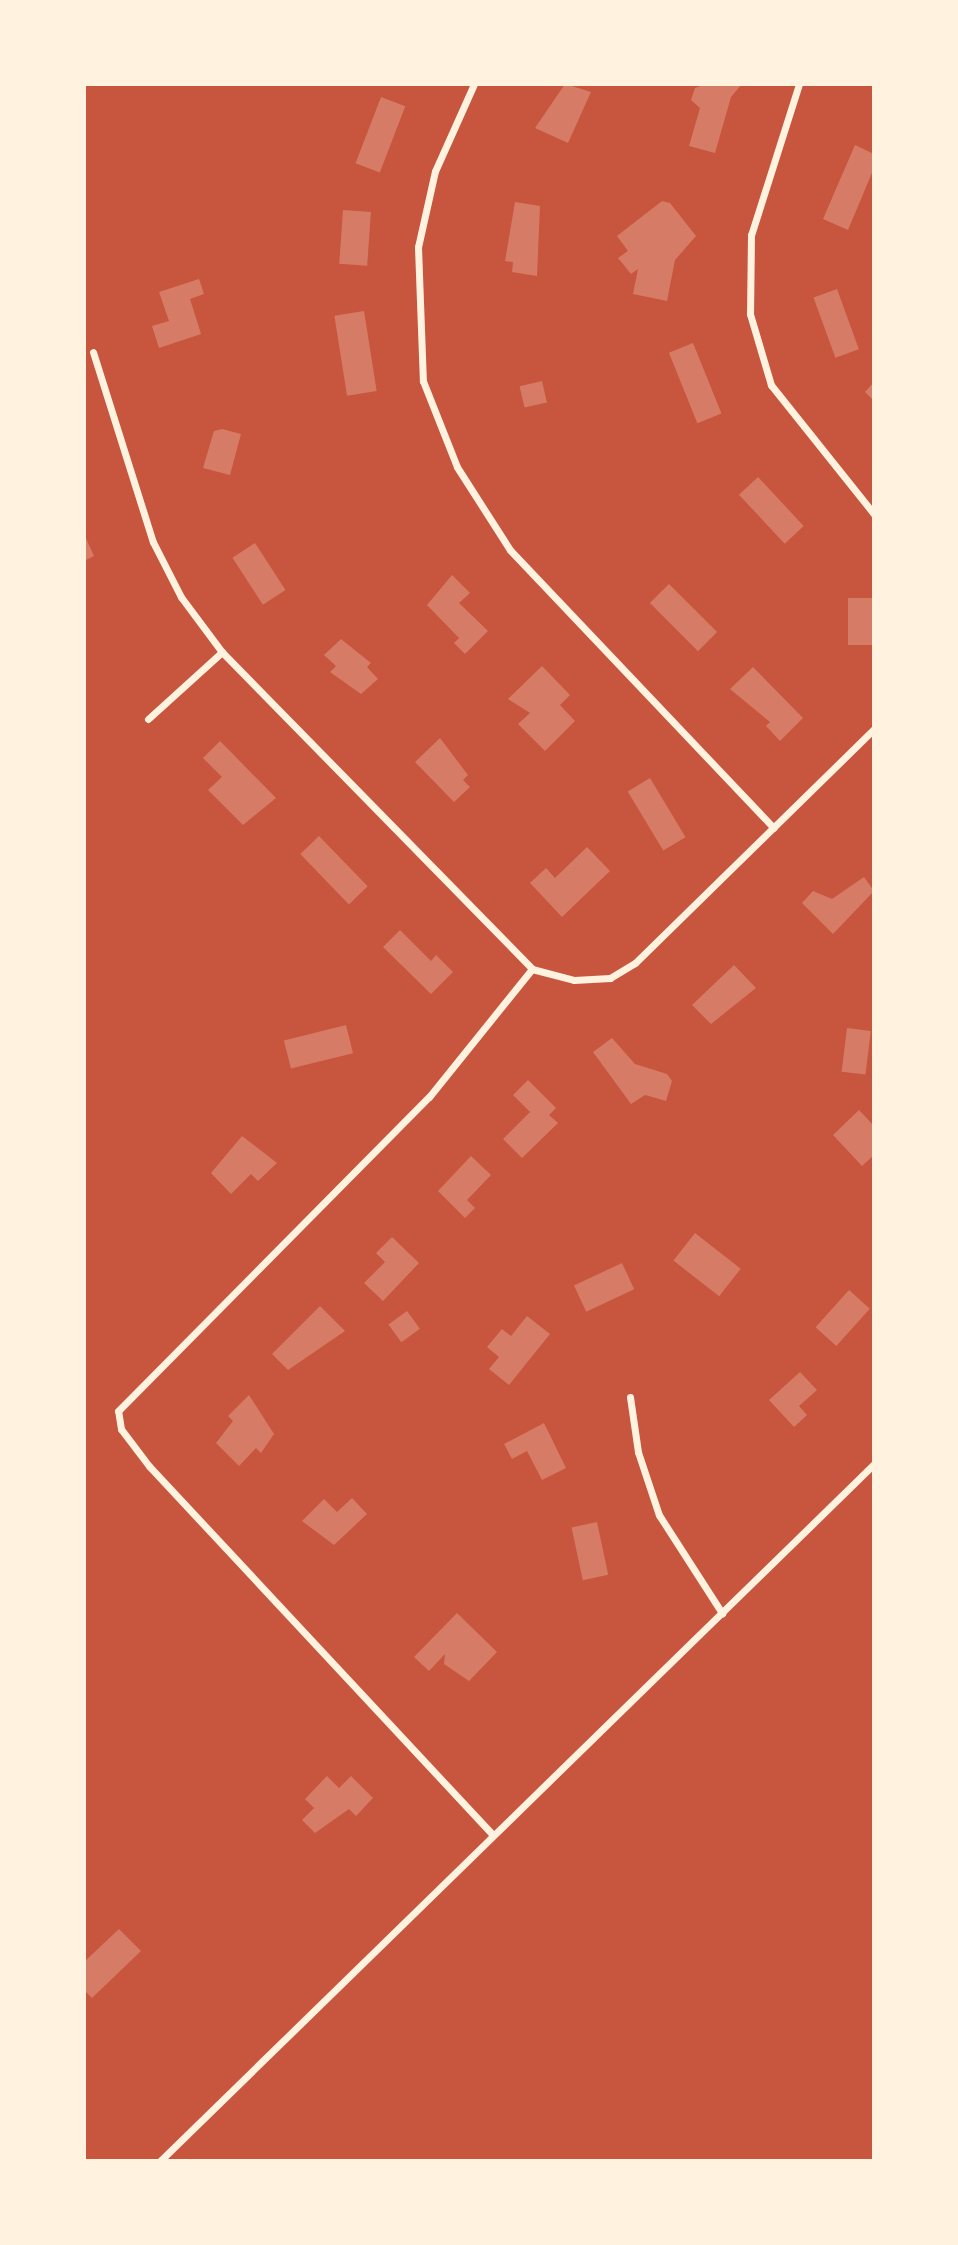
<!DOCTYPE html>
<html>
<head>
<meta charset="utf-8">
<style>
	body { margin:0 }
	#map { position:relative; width:958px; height:2245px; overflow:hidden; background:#c8553d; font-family:"Fira Sans",sans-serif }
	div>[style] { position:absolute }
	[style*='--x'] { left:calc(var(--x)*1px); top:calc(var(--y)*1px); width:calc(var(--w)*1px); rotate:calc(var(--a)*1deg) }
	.building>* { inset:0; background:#d67c66; transform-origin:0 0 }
	.minor>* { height:7px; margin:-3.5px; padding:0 3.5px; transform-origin:3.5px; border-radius:3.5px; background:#fff3e0 }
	span { translate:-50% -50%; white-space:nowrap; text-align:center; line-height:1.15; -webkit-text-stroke:6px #fff3e0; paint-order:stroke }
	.frame { position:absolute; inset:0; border:86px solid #fff3e0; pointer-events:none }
</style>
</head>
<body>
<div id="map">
	<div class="building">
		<i style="clip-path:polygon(565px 84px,591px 92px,568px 143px,535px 128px)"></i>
		<i style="clip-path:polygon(707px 84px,742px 84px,731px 97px,715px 153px,689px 146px,700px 108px,691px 100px,695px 88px)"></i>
		<i style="left:381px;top:97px;width:26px;height:71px;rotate:21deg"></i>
		<i style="clip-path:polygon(855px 145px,874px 154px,874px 168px,848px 230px,823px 219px)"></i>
		<i style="clip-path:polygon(662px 201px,670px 203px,696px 236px,675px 260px,667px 301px,633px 294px,638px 269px,631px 274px,618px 258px,628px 251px,617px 236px)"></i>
		<i style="clip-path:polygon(515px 202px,540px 206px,537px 276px,512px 272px,513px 262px,505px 261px)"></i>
		<i style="left:343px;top:210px;width:28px;height:54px;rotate:4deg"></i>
		<i style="clip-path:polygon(199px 279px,204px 294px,190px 299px,201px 334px,159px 348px,152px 326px,169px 321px,159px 292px)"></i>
		<i style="left:837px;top:289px;width:64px;height:25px;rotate:70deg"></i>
		<i style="left:364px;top:311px;width:81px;height:30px;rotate:81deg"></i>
		<i style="left:693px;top:343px;width:76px;height:26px;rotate:68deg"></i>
		<i style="left:542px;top:381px;width:22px;height:23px;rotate:77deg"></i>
		<i style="clip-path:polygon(874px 382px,874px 401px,865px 392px)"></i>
		<i style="clip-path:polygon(222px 429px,241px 434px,230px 475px,203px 468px,214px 431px)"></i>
		<i style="left:758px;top:477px;width:67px;height:26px;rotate:47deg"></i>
		<i style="clip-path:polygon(84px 534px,94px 556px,84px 561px)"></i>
		<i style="left:255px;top:543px;width:56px;height:27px;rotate:57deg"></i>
		<i style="clip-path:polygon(452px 575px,470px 593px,459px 603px,488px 631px,465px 654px,454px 643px,459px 638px,427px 605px)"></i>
		<i style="left:669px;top:584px;width:68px;height:27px;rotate:45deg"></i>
		<i style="left:848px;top:598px;width:26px;height:47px"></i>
		<i style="clip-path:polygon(341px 639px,371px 663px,367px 667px,378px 679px,361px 694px,330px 672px,336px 666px,324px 655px)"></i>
		<i style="clip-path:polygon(542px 666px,570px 695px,560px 705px,575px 721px,545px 751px,518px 724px,530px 713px,508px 699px)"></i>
		<i style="clip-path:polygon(753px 667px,803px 718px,780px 741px,766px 726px,770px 722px,730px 689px)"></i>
		<i style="clip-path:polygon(440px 738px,468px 775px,463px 780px,470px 787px,454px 802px,415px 762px)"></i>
		<i style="clip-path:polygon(220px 741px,276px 798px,243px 825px,208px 790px,222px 777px,203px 758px)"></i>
		<i style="left:650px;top:778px;width:69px;height:26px;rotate:59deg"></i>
		<i style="left:319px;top:836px;width:70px;height:26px;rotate:46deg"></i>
		<i style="clip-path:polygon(587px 847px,610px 871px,562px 917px,530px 883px,546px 868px,555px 878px)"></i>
		<i style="clip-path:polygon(864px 877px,874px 891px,833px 934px,802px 903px,813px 891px,832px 899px)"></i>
		<i style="clip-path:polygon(400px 930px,431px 961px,436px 955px,453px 972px,431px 994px,383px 947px)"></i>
		<i style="clip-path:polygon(734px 965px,756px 988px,711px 1024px,692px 1005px)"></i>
		<i style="left:346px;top:1025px;width:29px;height:64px;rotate:76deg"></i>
		<i style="left:847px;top:1028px;width:24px;height:44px;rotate:7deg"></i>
		<i style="clip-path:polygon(612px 1038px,635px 1064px,667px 1074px,672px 1081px,666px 1101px,645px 1095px,631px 1104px,593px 1052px)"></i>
		<i style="clip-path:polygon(528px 1080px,556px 1108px,549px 1115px,558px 1123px,522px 1158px,503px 1139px,530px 1112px,513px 1095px)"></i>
		<i style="clip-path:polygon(859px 1110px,874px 1126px,874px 1155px,862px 1166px,833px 1135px)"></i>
		<i style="clip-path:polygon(242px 1136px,277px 1163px,258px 1181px,251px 1174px,231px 1194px,211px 1173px)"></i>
		<i style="clip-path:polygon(471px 1156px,491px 1175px,467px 1200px,475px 1208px,465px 1218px,438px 1191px)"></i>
		<i style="left:695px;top:1233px;width:58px;height:35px;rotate:38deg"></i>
		<i style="clip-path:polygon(392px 1237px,419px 1263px,383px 1301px,364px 1283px,385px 1262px,376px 1253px)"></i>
		<i style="left:622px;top:1263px;width:29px;height:53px;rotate:65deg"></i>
		<i style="left:849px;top:1290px;width:28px;height:50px;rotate:42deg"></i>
		<i style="clip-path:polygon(320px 1306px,345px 1331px,288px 1370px,272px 1354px)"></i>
		<i style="left:407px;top:1311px;width:22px;height:23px;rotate:54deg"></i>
		<i style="clip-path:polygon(527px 1316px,550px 1334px,509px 1385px,489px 1369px,499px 1357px,487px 1347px,502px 1329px,511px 1336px)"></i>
		<i style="clip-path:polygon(800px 1372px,817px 1390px,799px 1406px,807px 1415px,794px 1427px,769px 1400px)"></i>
		<i style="clip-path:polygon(249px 1395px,274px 1434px,261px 1453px,256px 1448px,239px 1466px,216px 1443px,233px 1421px,228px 1416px)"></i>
		<i style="clip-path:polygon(544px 1423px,566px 1468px,542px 1480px,527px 1451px,512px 1459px,504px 1444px)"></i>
		<i style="clip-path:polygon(352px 1498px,367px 1514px,334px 1545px,302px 1521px,324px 1499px,337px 1512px)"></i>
		<i style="left:597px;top:1522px;width:54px;height:26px;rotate:78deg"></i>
		<i style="clip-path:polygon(457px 1613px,497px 1652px,469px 1681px,444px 1664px,445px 1654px,429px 1671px,414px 1657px)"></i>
		<i style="clip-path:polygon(327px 1776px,339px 1788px,351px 1776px,373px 1798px,356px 1816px,349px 1809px,315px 1833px,302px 1820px,314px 1808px,305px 1799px)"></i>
		<i style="clip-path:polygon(119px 1929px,141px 1951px,92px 1998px,84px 1990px,84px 1962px)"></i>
	</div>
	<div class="minor">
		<i style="--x:474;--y:84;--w:95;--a:114.1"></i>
		<i style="--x:435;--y:171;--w:78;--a:102.6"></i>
		<i style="--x:418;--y:247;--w:134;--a:87.9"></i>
		<i style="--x:423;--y:381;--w:92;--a:68.4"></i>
		<i style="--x:457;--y:467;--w:98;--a:57.4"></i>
		<i style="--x:510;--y:550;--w:383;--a:46.5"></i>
		<i style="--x:799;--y:84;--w:158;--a:107.6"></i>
		<i style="--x:751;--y:235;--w:79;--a:90.7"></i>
		<i style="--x:750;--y:314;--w:74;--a:73.5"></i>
		<i style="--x:771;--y:385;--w:165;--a:51.4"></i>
		<i style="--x:93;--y:352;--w:199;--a:72.5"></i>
		<i style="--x:153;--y:542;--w:62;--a:63"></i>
		<i style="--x:181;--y:597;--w:69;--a:53.3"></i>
		<i style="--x:222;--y:652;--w:443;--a:45.6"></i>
		<i style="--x:148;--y:719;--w:100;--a:-42.2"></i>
		<i style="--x:630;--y:1397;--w:56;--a:81.7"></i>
		<i style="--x:638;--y:1452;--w:66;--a:71.6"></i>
		<i style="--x:659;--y:1515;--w:117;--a:57.3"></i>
		<i style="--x:493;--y:1835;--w:504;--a:-132.99"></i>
		<i style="--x:149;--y:1466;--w:46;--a:-127.1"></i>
		<i style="--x:121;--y:1429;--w:18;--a:-99"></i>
		<i style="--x:118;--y:1411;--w:442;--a:-45.3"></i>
		<i style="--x:429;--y:1097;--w:164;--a:-51.2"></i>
		<i style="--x:532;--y:969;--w:43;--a:14.7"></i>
		<i style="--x:574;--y:980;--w:36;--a:-3"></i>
		<i style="--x:610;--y:978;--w:29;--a:-31"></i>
		<i style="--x:635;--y:963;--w:334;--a:-44.4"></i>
		<i style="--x:160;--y:2161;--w:998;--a:-44.31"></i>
	</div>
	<div class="frame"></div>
</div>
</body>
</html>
